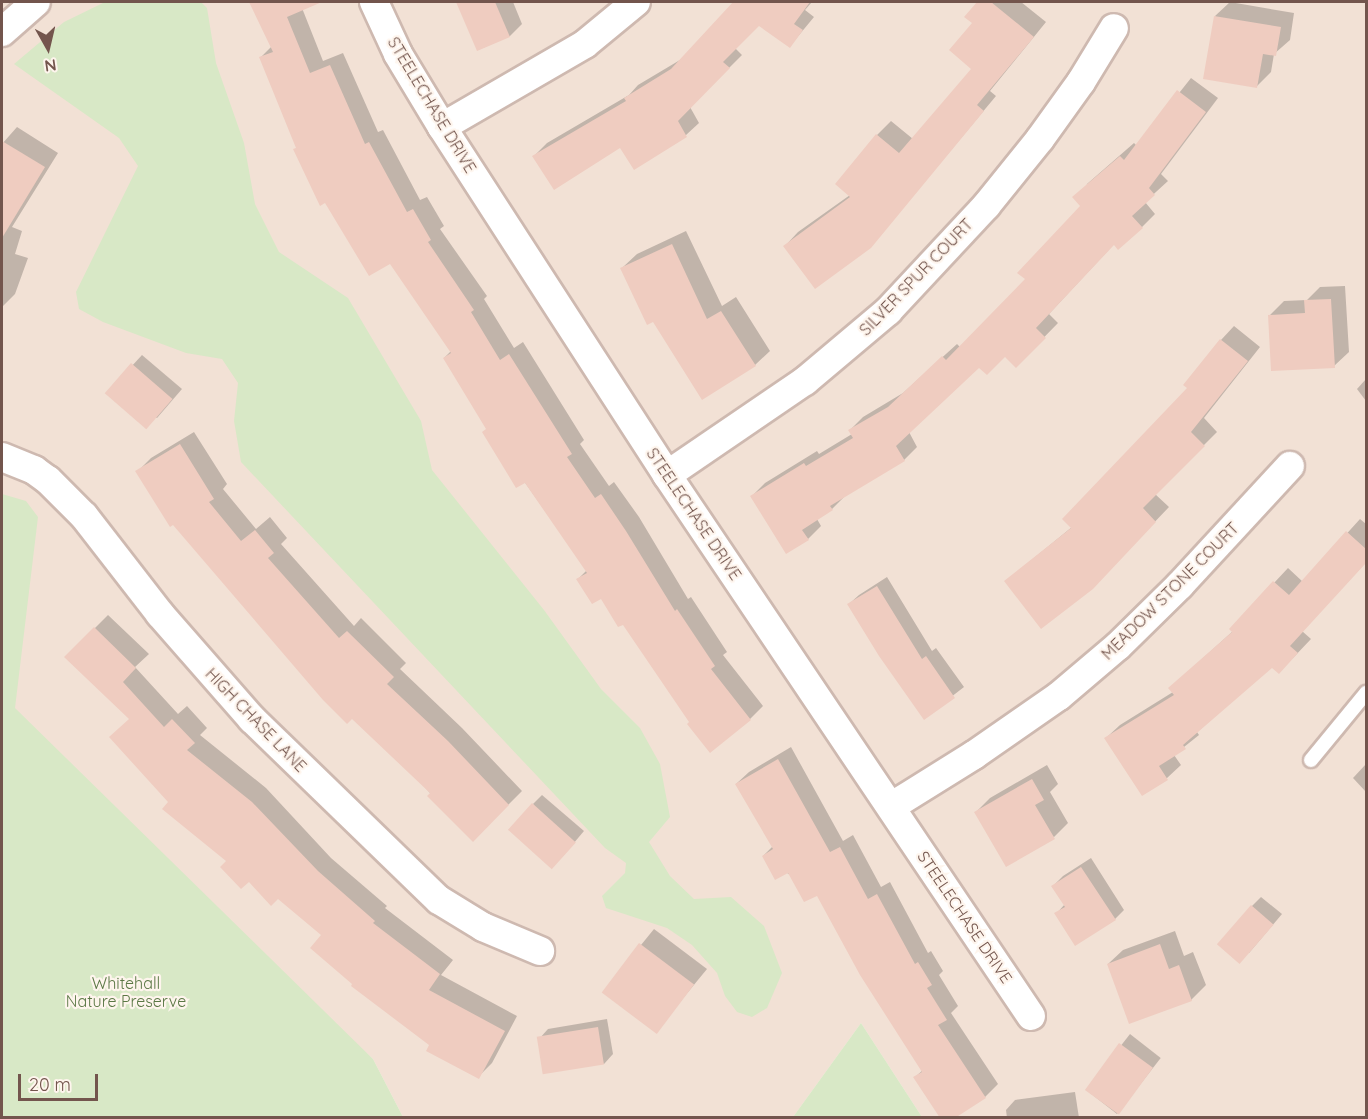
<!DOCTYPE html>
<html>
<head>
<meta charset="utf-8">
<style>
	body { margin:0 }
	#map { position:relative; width:1368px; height:1119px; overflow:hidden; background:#fbf0e7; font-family:Quicksand,sans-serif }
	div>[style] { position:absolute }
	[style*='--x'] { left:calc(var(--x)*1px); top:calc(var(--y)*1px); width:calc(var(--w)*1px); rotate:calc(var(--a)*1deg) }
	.residential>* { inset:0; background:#f2e1d5 }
	.green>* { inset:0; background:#d8e8c6 }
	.shadow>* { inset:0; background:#0003; transform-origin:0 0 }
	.building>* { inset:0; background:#efccc0; transform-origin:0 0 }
	.roads { filter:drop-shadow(2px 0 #ceb9b0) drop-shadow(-2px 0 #ceb9b0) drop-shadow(0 2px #ceb9b0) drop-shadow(0 -2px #ceb9b0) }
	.service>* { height:14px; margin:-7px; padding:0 7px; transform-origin:7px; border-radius:7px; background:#fff }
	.minor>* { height:28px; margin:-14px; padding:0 14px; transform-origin:14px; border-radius:14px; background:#fff }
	span { translate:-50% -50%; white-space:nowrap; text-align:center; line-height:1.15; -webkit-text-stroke:4.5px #fef5ed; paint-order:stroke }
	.street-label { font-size:16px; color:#73554d }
	.park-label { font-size:16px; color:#5b7845 }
	.frame { position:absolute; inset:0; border:3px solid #73554d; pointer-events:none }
	.north { position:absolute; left:18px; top:18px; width:60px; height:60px; -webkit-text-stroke:4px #fef5ed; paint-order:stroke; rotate:172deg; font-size:16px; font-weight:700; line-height:24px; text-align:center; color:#73554d }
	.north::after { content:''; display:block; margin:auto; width:21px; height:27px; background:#73554d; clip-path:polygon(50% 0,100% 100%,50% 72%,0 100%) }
	.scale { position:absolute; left:18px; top:1074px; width:80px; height:27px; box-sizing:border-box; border:3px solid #73554d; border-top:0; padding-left:8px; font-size:18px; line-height:21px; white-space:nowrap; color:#73554d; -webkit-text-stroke:4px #fef5ed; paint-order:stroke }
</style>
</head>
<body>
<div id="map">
	<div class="residential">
		<i style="clip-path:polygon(2px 2px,1366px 2px,1366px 1117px,922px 1117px,861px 1023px,793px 1117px,403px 1117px,373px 1059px,2px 722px)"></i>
	</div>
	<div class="green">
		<i style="clip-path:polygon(105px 2px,201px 2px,207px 8px,216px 63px,244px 143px,255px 204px,279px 252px,348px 298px,421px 421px,432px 470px,544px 610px,601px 689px,640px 728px,660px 764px,670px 817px,649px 842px,670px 876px,694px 899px,731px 897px,764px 926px,782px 973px,767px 1008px,752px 1017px,737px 1012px,725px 996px,717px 973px,692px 945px,667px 928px,606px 908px,602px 896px,625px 873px,626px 863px,605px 848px,241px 462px,234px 421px,238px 383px,222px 359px,186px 353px,103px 322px,79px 309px,76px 292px,138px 166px,119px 138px,14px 64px,64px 22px)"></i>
		<i style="clip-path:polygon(2px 494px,26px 501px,38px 517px,15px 708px,373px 1059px,403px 1117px,2px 1117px)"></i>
		<i style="clip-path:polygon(861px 1023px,922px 1117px,793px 1117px)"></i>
	</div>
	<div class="shadow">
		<i style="clip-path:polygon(251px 2px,308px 2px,302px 8px,323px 61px,343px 53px,378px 132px,383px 130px,420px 200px,427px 197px,444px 226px,440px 229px,487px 296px,484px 299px,514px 348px,523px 342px,584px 440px,580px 444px,609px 486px,614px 482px,639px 517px,688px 599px,691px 597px,727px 652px,723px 655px,763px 706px,750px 719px,691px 722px,624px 623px,602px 596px,578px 579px,587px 570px,487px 429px,444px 358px,451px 351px,390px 262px,297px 147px,261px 57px,272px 46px)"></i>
		<i style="clip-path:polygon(458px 2px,513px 2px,522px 24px,510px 36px,478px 50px)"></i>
		<i style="clip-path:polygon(734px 2px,812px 2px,805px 10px,814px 17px,790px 46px,759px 24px,735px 48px,742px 55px,690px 107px,699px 123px,686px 135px,634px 168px,621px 146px,534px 156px,547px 143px,629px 95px,638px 85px,685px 57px,725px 16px)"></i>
		<i style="clip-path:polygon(979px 2px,1021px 2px,1046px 22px,990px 91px,996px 96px,870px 247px,785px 246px,798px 232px,850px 195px,877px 135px,891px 121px,913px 139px,973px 68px,974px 23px,966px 16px)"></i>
		<i style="clip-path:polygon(1230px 2px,1294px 13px,1290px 40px,1274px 54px,1271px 72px,1256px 87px,1215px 16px)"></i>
		<i style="clip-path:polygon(1191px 78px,1218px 98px,1161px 174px,1168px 181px,1145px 202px,1155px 214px,1142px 227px,1114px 244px,1049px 314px,1058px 323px,1016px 366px,1005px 355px,979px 366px,909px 432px,917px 447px,904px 460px,845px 496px,832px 509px,817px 519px,821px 526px,808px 539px,752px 496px,765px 483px,817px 451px,819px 454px,852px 434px,850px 430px,863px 417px,903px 393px,957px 344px,960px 347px,1027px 279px,1082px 206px,1087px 184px,1134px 143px,1137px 146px)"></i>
		<i style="clip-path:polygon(17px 127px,58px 153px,12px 227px,22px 231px,15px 254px,28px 258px,15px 294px,2px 307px,2px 144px)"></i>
		<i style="clip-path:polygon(686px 231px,722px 306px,736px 297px,770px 351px,755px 365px,654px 320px,622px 268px,637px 254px)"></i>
		<i style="clip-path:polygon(1345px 286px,1349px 352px,1334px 366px,1269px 316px,1284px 301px,1307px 300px,1320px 287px)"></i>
		<i style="clip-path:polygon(1234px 326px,1260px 347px,1204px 418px,1217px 432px,1155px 494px,1169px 507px,1106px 573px,1006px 581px,1072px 527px,1189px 388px,1221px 340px)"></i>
		<i style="clip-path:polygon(142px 355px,182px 389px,157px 418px,107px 393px)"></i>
		<i style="clip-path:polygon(1366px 379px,1366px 401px,1357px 389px)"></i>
		<i style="clip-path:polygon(194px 432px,227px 484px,223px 489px,256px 529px,270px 517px,287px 538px,281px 544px,354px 626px,361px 618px,406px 663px,400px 669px,462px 728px,522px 791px,473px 840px,137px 472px,151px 458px)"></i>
		<i style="clip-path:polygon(1360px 519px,1366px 524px,1366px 562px,1302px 631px,1311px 639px,1293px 658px,1272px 666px,1197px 732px,1199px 735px,1174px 755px,1181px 765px,1167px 778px,1142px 794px,1106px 738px,1120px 725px,1173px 692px,1170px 688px,1233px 631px,1231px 629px,1288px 568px,1303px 582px)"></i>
		<i style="clip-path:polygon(887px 577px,932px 651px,936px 648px,964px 687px,924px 718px,849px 604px,859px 595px)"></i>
		<i style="clip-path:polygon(108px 615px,149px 654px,135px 667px,178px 714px,187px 706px,207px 728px,200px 735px,266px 788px,331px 858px,387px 906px,385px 908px,453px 960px,441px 975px,517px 1016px,492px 1063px,478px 1077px,431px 1044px,354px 984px,323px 935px,278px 897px,228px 860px,170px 802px,130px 718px,66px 657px)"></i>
		<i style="clip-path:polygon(791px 747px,843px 841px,853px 835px,881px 887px,890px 882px,928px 953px,931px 951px,943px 971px,939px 975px,958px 1006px,951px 1013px,998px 1084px,985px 1097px,915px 1077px,923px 1070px,817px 894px,763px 856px,773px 846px,736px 784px,749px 772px)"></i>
		<i style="clip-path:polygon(1366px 764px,1366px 792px,1353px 778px)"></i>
		<i style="clip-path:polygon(1047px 765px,1058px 784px,1050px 792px,1068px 823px,1054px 837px,976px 812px,990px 798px)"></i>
		<i style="clip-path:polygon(542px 795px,584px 831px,562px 857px,533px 804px)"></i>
		<i style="clip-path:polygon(1091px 858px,1124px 910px,1115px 919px,1056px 914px,1065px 904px,1053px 886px,1063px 876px)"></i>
		<i style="clip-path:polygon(1261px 897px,1282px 914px,1249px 953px,1252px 906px)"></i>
		<i style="clip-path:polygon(654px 929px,707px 969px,656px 1031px,619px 972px)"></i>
		<i style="clip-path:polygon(1175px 931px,1184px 956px,1193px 952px,1206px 985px,1191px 1000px,1108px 964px,1123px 950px)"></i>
		<i style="clip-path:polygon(607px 1019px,613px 1054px,604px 1064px,539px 1039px,548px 1029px)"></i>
		<i style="left:1130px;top:1034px;width:39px;height:71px;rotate:38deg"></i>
		<i style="clip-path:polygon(1075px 1092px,1079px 1118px,1007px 1118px,1006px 1110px,1015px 1100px)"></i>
	</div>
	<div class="building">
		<i style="clip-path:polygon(249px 2px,322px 2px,287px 17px,310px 73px,330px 65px,365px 144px,369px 142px,407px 212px,413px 209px,431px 240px,428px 242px,474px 310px,471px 312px,500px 360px,509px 354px,572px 454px,567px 457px,595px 498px,601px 494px,626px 531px,675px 611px,677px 609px,715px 666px,711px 669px,751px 720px,710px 753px,687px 724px,689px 722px,623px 625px,618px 627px,601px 599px,592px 604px,576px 579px,587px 573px,525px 483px,516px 488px,482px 432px,486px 429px,443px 358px,451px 353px,390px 264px,369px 276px,325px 203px,320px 206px,293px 149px,296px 148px,259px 57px,273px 52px)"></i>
		<i style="clip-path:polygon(456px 2px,495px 2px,510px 37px,477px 51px)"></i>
		<i style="clip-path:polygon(733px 2px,810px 2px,794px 24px,803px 30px,790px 48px,759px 26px,723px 62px,730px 68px,678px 121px,687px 137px,634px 170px,620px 148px,554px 190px,532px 156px,626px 101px,624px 98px,671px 69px)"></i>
		<i style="clip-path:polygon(977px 2px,991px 2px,1034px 37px,977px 105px,984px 111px,871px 248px,815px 289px,783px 246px,850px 197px,835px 184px,876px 134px,899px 153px,971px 69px,949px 50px,972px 23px,964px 17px)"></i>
		<i style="clip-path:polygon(1214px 16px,1281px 27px,1276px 56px,1263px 54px,1257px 88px,1203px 79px)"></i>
		<i style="clip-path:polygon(1177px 90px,1206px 112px,1149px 188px,1155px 195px,1132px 216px,1143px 228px,1118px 250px,1114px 245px,1036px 328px,1046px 338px,1016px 368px,1005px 357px,987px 375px,979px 368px,896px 446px,905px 461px,830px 506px,833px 510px,802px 530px,809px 540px,786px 554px,750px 496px,804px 463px,806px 466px,853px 438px,848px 430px,888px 407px,942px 356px,946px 360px,1025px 279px,1017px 273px,1080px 206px,1072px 197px,1120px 156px,1124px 160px)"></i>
		<i style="clip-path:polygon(2px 141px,45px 167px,2px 238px)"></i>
		<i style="clip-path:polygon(672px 244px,707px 319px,721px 311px,756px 366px,702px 400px,653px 322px,647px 325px,620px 268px)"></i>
		<i style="clip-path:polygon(1331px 299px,1335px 368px,1271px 371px,1268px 315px,1305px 313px,1304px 300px)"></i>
		<i style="clip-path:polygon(1220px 339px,1248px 361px,1191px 432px,1205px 446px,1143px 508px,1156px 522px,1093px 589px,1041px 629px,1004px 581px,1071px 528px,1062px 519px,1187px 388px,1183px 385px)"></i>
		<i style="left:131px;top:363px;width:55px;height:40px;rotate:41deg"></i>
		<i style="clip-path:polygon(180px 444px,214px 499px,209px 502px,241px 541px,255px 530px,274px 553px,268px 558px,339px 638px,347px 631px,394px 677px,387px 684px,448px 741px,509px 805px,473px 842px,427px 796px,430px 793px,352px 719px,347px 724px,323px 700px,173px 525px,170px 527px,135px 471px)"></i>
		<i style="clip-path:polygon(1346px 531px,1366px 549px,1366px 563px,1290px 646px,1298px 653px,1279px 674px,1272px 668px,1183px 745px,1186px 749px,1159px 766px,1168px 780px,1142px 796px,1104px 738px,1174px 695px,1168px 688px,1232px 632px,1229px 629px,1273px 581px,1289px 595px)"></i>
		<i style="clip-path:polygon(877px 586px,922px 659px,926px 656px,955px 698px,924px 720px,879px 656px,847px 604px)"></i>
		<i style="clip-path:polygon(94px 627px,136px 668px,123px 682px,164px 727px,172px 719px,195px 743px,187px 750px,252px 802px,318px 871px,375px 921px,373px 923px,440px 974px,429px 990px,505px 1031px,479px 1079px,426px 1051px,429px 1045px,351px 986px,352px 984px,310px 948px,321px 935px,278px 899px,271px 906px,249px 882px,241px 889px,220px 867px,226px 861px,162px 809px,168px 802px,109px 737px,129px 719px,64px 657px)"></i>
		<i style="clip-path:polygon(778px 759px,830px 852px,840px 847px,868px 899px,877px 894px,915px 964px,918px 962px,932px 985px,927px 988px,947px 1020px,938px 1025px,986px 1098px,955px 1118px,940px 1118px,913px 1077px,922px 1072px,860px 975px,817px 896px,804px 902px,788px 873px,775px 880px,762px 856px,773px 849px,735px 784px)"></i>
		<i style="clip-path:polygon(1032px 779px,1044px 800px,1035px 805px,1055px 839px,1006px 867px,974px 812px)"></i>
		<i style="left:532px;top:803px;width:59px;height:36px;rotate:42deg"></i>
		<i style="clip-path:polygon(1081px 867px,1116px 920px,1075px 946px,1054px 913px,1065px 907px,1051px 886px)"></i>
		<i style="left:1251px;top:905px;width:30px;height:52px;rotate:41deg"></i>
		<i style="left:639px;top:943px;width:69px;height:62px;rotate:37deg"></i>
		<i style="clip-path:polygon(1160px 944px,1169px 969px,1179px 965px,1192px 1001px,1129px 1024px,1107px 964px)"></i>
		<i style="left:598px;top:1027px;width:38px;height:62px;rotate:81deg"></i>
		<i style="left:1119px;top:1043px;width:42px;height:58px;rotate:36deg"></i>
	</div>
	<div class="roads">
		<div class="service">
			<i style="--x:1311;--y:760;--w:87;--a:-50.6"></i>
		</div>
		<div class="minor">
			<i style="--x:374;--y:2;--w:57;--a:65.2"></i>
			<i style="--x:398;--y:54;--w:85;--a:58.9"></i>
			<i style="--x:442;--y:127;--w:414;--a:57.1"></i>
			<i style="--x:667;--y:475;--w:652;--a:56.07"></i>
			<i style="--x:2;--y:32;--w:45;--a:-41.4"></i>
			<i style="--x:442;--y:127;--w:165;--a:-30.1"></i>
			<i style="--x:585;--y:44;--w:66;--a:-39.5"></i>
			<i style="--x:2;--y:457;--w:35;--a:22"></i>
			<i style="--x:34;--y:470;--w:17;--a:36"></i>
			<i style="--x:48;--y:480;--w:51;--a:45"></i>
			<i style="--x:84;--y:516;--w:124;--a:52.2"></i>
			<i style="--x:160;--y:614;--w:140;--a:48.8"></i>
			<i style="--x:252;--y:719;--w:260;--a:44.1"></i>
			<i style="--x:439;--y:900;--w:52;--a:31.5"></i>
			<i style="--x:483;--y:927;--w:62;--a:22.8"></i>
			<i style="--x:667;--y:475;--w:167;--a:-34.3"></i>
			<i style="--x:805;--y:381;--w:109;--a:-40.1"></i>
			<i style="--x:888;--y:311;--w:144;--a:-47"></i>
			<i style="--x:986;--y:206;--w:86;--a:-51.1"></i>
			<i style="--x:1040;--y:139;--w:70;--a:-54.3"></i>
			<i style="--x:1081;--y:82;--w:63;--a:-58.6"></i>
			<i style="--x:892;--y:806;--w:97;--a:-31.9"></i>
			<i style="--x:974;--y:755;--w:103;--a:-34.8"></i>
			<i style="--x:1059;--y:696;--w:77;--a:-40.3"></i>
			<i style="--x:1118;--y:646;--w:87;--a:-44.5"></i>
			<i style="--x:1180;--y:585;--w:162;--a:-47.3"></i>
		</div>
	</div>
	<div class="street-label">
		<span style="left:432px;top:105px;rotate:59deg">STEELECHASE DRIVE</span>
		<span style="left:916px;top:277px;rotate:-46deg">SILVER SPUR COURT</span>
		<span style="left:694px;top:514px;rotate:56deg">STEELECHASE DRIVE</span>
		<span style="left:1170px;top:591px;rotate:-45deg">MEADOW STONE COURT</span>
		<span style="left:256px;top:720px;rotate:46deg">HIGH CHASE LANE</span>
		<span style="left:965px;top:917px;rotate:56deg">STEELECHASE DRIVE</span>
	</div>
	<div class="park-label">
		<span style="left:126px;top:992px">Whitehall<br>Nature Preserve</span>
	</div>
	<div class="frame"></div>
	<div class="north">N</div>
	<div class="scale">20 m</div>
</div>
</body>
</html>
